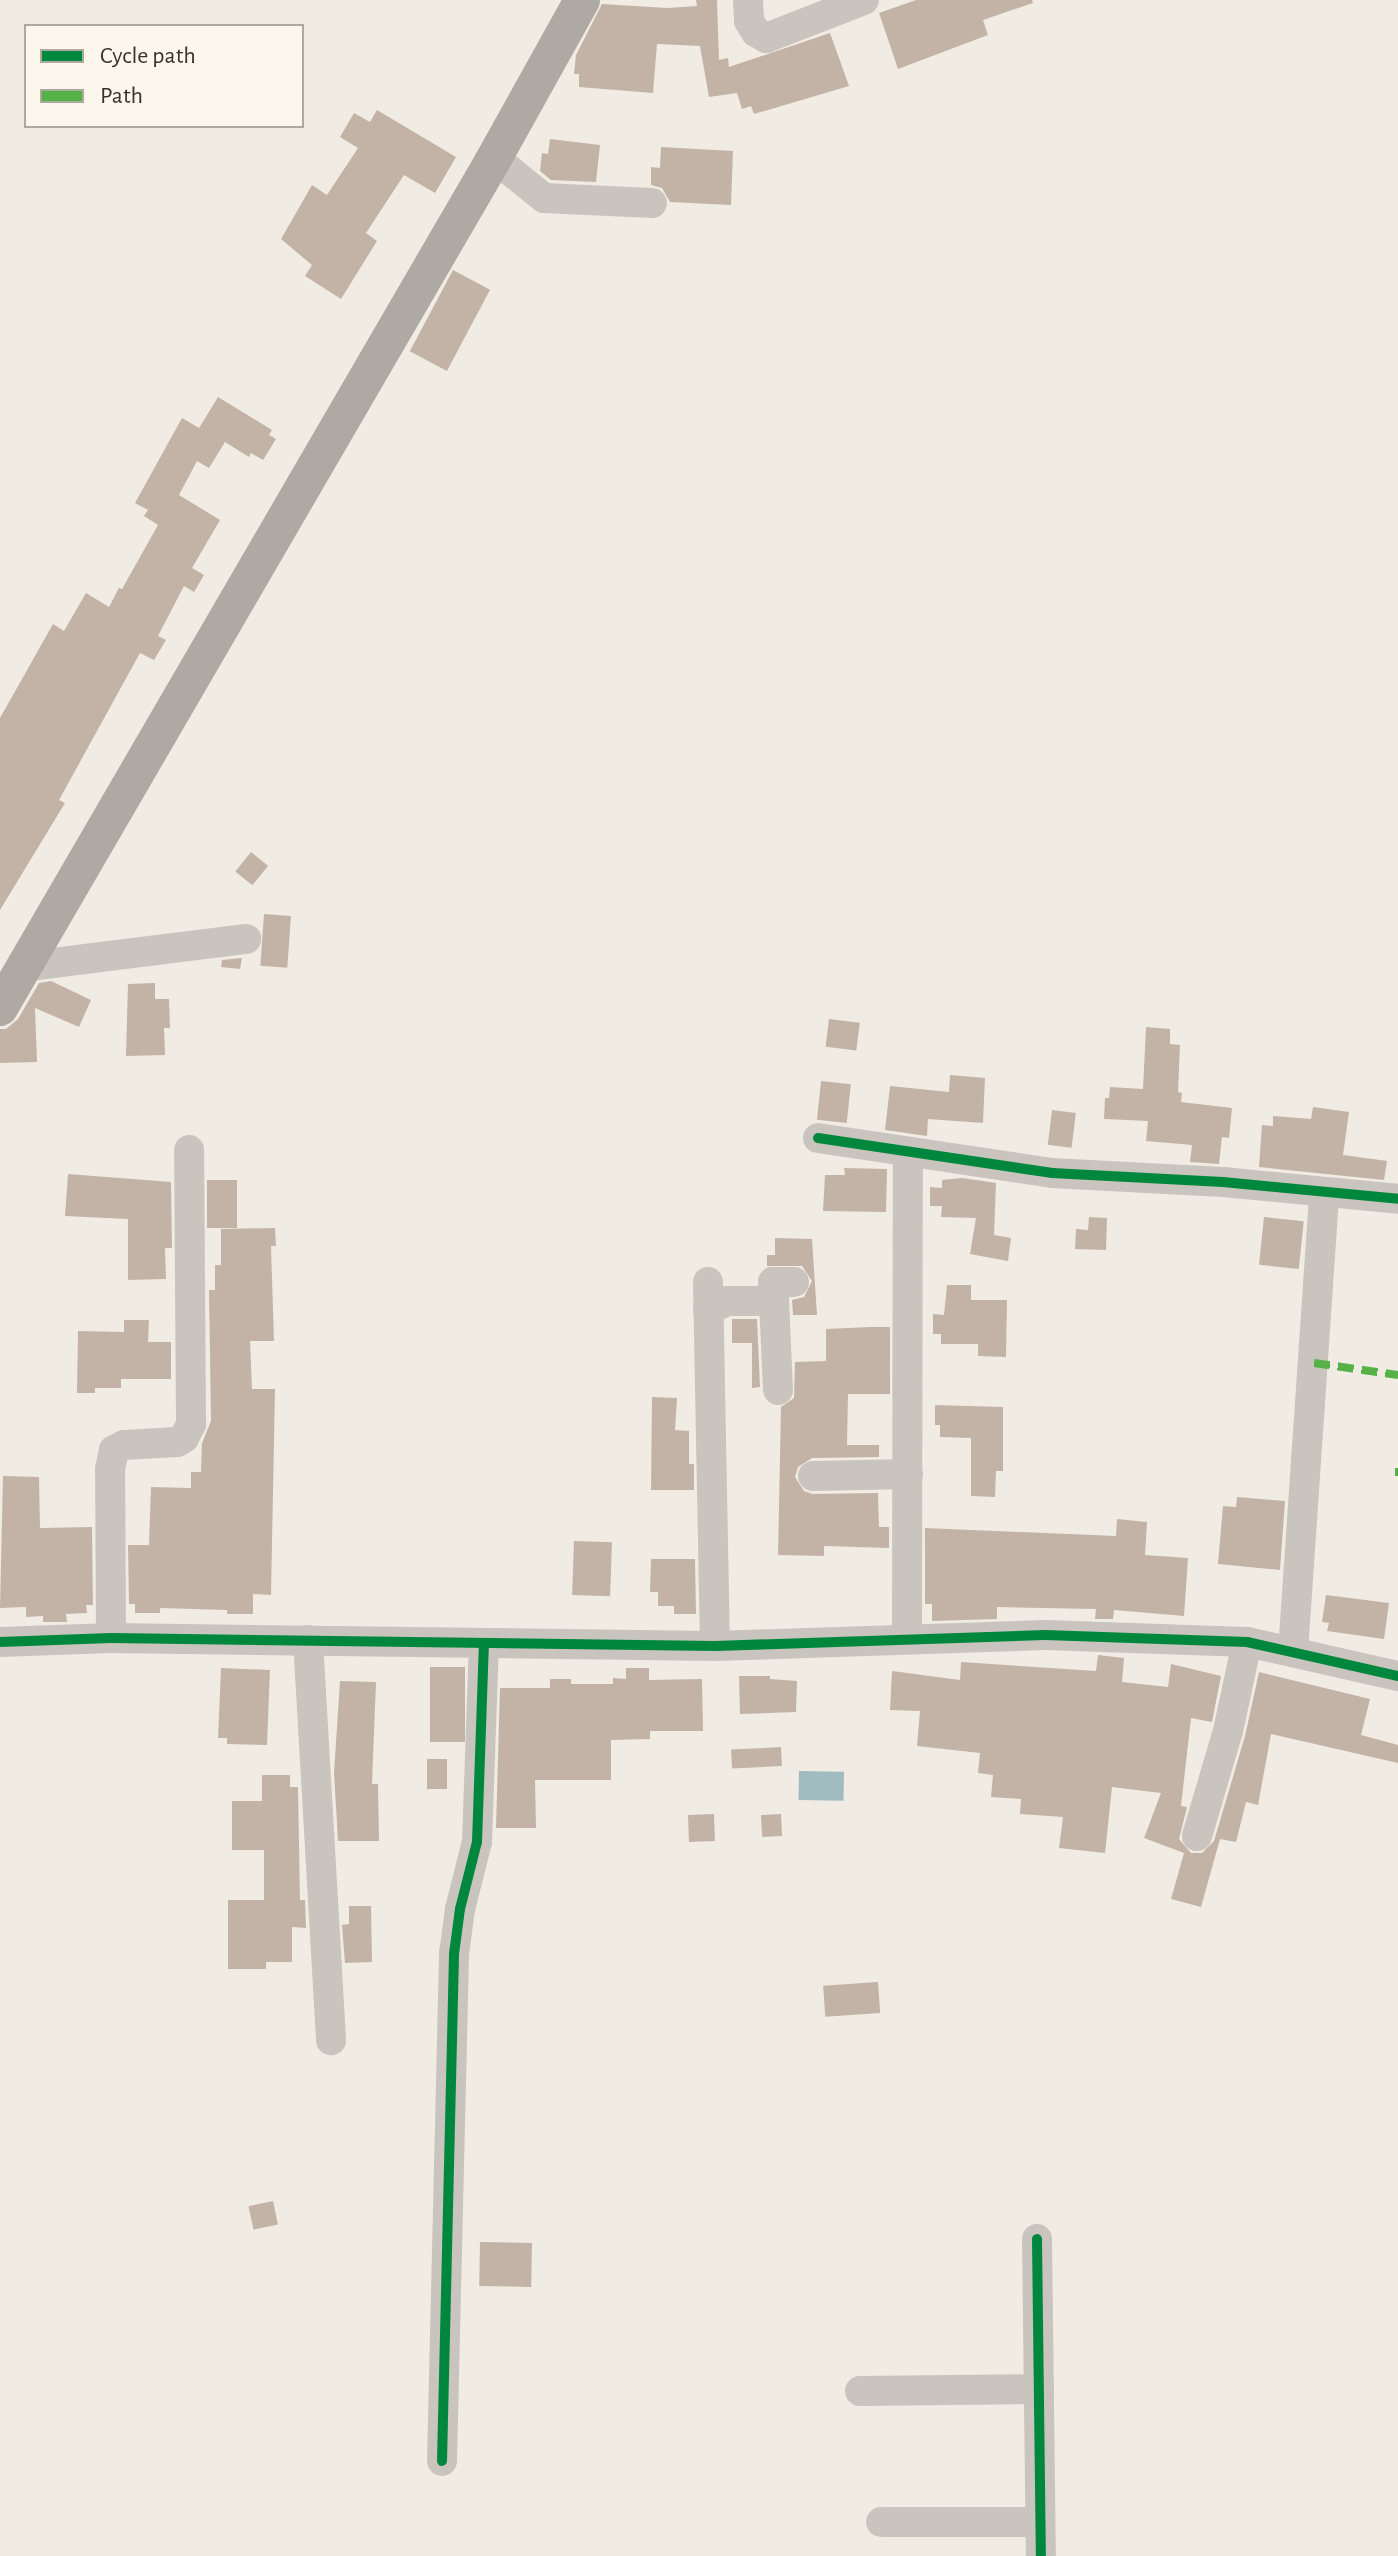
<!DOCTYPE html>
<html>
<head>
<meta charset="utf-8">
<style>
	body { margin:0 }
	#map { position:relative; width:1398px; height:2556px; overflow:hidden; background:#f0ece4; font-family:"Alegreya Sans",sans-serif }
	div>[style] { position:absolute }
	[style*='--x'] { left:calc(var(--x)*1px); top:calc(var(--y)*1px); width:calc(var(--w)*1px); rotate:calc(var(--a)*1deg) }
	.water>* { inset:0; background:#a0bcc1; transform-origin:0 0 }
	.building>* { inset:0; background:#c3b3a6; transform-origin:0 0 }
	.minor>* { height:30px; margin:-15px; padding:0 15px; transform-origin:15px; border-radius:15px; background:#c9c4bd }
	.major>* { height:36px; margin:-18px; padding:0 18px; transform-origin:18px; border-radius:18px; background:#aea9a2 }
	.quiet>* { height:8px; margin-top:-4px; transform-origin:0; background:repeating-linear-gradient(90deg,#56b246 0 16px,transparent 0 24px) }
	.cycleway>* { height:10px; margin:-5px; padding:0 5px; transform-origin:5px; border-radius:5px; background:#00873e }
	span { translate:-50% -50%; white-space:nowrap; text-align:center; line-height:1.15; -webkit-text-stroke:7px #fbf7ed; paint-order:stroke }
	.legend { position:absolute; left:24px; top:24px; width:280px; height:104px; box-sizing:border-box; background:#fbf7ed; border:2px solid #aea89f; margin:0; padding:10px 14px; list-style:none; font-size:24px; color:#3a322a }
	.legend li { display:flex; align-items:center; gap:16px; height:40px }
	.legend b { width:40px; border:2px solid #aea89f }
</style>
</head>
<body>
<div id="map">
	<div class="water">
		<i style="left:799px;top:1771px;width:45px;height:29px;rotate:1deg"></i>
	</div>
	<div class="building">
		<i style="clip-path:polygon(696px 0,717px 0,719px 60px,728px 58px,729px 67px,830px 33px,849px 86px,754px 114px,751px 106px,742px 109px,737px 93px,709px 97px,700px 46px,657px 44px,653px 93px,579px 87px,579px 74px,574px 74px,576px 55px,602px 4px,667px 8px,697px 6px)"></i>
		<i style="clip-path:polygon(916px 0,1032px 0,1033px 3px,983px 20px,988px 35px,898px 69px,879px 13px)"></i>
		<i style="clip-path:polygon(377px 110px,456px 157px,435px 193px,404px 175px,366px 233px,377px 241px,341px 299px,305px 276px,312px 265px,281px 239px,312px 185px,327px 195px,358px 148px,340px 137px,354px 113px,370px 122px)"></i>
		<i style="clip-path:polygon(550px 139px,600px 145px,596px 182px,551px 180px,540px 171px,542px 153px,548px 154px)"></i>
		<i style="clip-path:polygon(661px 147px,733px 151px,731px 205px,670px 202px,662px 188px,651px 185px,651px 167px,660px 168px)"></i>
		<i style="left:453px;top:270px;width:42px;height:92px;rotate:28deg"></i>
		<i style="clip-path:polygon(218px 397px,272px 430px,269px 435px,276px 439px,263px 460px,251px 453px,249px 457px,225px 442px,209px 468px,197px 461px,179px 495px,220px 520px,192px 568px,204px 575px,194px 592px,184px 586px,158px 636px,166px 640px,154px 660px,140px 653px,59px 800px,65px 803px,0 910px,0 718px,53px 624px,64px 631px,86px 593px,109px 607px,119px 588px,122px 589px,158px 525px,144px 516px,148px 510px,135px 503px,182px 418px,199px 428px)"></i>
		<i style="left:251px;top:852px;width:22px;height:25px;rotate:39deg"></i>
		<i style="left:264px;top:914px;width:27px;height:52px;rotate:4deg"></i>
		<i style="clip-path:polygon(242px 958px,240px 969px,221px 967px,222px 960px)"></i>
		<i style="clip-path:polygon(51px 981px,91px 1000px,79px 1027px,35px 1008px,37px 1062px,0 1063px,0 1029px,6px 1029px,18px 1019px,39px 983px)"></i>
		<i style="clip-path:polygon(155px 983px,155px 999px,169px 999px,170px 1028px,164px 1028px,165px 1055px,126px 1056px,128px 984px)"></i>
		<i style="left:829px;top:1019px;width:31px;height:28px;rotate:7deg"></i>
		<i style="clip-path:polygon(1146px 1027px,1170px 1029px,1170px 1044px,1180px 1045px,1178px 1092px,1182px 1093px,1181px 1102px,1232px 1108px,1229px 1138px,1222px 1137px,1219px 1164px,1190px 1162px,1192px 1145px,1146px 1141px,1148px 1121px,1104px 1119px,1105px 1098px,1109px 1098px,1110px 1087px,1143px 1089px)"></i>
		<i style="clip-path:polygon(950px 1075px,985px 1078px,983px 1123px,928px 1119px,927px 1136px,885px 1130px,890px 1086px,949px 1092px)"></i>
		<i style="left:821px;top:1081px;width:30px;height:39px;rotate:6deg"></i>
		<i style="clip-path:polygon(1313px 1107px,1349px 1112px,1343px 1155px,1387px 1161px,1384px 1180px,1259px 1167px,1262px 1125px,1273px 1126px,1273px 1116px,1311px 1119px)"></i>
		<i style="left:1052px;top:1110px;width:24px;height:35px;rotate:7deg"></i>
		<i style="clip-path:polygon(844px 1168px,887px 1169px,886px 1212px,823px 1211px,825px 1175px,845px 1175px)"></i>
		<i style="clip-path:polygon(68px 1174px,171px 1182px,172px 1248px,165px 1248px,166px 1279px,128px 1280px,128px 1219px,65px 1216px)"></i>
		<i style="clip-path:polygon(962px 1178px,996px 1183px,994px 1235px,1011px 1238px,1008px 1261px,970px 1254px,976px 1218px,941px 1217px,942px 1206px,930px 1206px,930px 1187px,942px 1188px,942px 1180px)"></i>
		<i style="left:207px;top:1180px;width:30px;height:48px"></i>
		<i style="clip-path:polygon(1089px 1217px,1107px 1218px,1106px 1250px,1075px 1249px,1076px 1229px,1088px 1230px)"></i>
		<i style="left:1264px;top:1217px;width:40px;height:48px;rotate:6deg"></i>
		<i style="clip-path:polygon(275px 1228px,276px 1246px,271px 1246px,274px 1341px,250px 1341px,252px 1389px,275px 1389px,271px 1595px,253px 1594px,253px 1614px,227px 1614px,227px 1610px,160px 1608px,160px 1613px,135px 1613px,135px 1604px,129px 1604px,128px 1545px,149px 1545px,151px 1487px,191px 1488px,191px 1472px,201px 1472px,202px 1443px,211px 1421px,209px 1290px,215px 1290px,215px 1265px,221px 1265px,221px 1229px)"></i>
		<i style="clip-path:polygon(775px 1238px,812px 1239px,817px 1315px,793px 1315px,792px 1300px,804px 1297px,812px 1281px,802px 1266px,767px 1266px,767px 1255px,775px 1255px)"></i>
		<i style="clip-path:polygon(947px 1285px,971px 1285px,971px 1300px,1007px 1300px,1006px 1357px,978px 1356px,978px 1344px,941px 1344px,941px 1334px,933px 1334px,933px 1314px,944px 1315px)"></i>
		<i style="clip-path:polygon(732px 1319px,757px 1319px,760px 1387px,752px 1388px,752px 1343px,732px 1343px)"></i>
		<i style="clip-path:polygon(124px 1320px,149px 1320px,148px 1342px,171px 1342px,171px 1379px,121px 1379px,121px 1388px,95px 1388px,95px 1393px,77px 1393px,78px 1331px,124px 1332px)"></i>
		<i style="clip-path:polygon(870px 1327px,890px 1327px,890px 1394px,848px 1394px,847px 1445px,879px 1445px,879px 1457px,812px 1458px,798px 1467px,795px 1477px,804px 1491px,813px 1494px,878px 1493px,879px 1527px,889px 1527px,889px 1548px,824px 1546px,824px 1556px,778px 1555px,781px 1407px,794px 1398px,795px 1362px,826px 1361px,826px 1329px)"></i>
		<i style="clip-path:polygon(652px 1397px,677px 1398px,675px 1430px,689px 1431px,689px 1464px,694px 1464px,694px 1490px,651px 1490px)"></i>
		<i style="clip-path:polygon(935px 1405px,1003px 1407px,1003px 1471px,996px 1471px,995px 1497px,971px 1496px,971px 1438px,940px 1437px,940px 1425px,935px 1425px)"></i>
		<i style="clip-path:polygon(3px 1476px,39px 1477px,40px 1528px,92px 1527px,93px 1605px,86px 1605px,87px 1613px,66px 1614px,67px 1622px,43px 1622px,43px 1616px,26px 1617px,26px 1607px,0 1608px)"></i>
		<i style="clip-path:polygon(1237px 1497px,1285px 1501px,1280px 1570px,1218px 1564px,1223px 1506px,1236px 1507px)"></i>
		<i style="clip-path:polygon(1117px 1519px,1147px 1522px,1145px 1555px,1188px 1558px,1184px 1616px,1114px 1610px,1113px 1619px,1095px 1619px,1096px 1609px,997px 1607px,997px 1619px,932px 1621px,932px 1604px,925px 1604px,925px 1528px,1116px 1536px)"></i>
		<i style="left:574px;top:1541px;width:38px;height:54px;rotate:2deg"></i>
		<i style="clip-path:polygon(651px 1559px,695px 1559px,696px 1614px,674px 1614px,674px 1606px,658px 1606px,658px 1592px,650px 1592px)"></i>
		<i style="clip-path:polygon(1326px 1595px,1389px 1603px,1384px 1639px,1327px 1631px,1329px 1623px,1322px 1622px)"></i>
		<i style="clip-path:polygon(1098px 1655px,1124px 1658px,1122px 1682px,1168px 1687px,1171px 1664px,1221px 1676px,1212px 1722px,1191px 1718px,1181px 1806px,1187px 1807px,1179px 1839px,1191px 1853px,1202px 1853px,1214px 1841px,1245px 1736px,1259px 1672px,1370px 1699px,1361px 1735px,1398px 1745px,1398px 1763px,1271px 1734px,1258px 1805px,1246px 1802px,1236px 1842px,1220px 1839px,1201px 1907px,1171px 1899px,1184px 1853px,1144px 1838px,1161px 1793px,1112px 1787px,1105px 1853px,1059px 1848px,1063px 1817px,1020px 1814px,1021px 1799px,991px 1797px,993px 1775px,978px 1773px,980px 1753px,917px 1746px,920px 1711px,890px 1710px,892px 1671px,960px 1680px,961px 1662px,1096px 1671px)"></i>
		<i style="left:430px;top:1667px;width:35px;height:75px"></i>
		<i style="clip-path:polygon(221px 1668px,270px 1670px,267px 1745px,227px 1744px,227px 1738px,218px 1738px)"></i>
		<i style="clip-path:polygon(626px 1668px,649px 1668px,649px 1680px,702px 1679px,703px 1731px,650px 1731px,650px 1739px,611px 1740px,611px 1780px,535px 1780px,536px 1828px,496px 1828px,500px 1688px,550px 1688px,550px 1679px,571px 1679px,571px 1684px,613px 1684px,613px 1678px,626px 1679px)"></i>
		<i style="clip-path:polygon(739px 1676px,770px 1676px,770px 1679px,797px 1681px,796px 1712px,740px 1714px)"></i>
		<i style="clip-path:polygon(340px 1681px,376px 1682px,372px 1784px,378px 1784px,379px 1841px,338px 1841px,334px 1773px)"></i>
		<i style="left:781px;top:1747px;width:19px;height:50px;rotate:87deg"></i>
		<i style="left:427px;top:1759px;width:20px;height:30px"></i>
		<i style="clip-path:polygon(262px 1775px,290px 1775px,290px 1787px,298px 1787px,300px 1900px,305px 1900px,306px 1928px,292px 1927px,292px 1962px,266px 1962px,266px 1969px,228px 1969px,228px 1900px,264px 1900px,264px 1850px,232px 1850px,232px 1801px,262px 1801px)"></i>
		<i style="left:714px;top:1814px;width:27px;height:26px;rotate:88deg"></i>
		<i style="left:781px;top:1814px;width:22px;height:20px;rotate:87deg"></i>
		<i style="clip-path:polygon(349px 1906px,371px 1906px,372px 1962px,345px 1963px,342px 1925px,349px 1924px)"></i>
		<i style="left:878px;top:1982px;width:31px;height:55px;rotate:86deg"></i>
		<i style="left:273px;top:2201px;width:24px;height:25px;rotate:78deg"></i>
		<i style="left:480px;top:2242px;width:52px;height:44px;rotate:1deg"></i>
	</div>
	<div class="minor">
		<i style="--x:748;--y:0;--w:21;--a:87"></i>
		<i style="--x:749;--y:21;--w:13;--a:58"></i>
		<i style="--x:756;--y:32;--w:12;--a:31"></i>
		<i style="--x:766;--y:38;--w:105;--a:-21.2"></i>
		<i style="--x:492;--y:162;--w:17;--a:24"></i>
		<i style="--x:508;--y:169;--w:46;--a:38.9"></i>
		<i style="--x:544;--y:198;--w:108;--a:2.7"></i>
		<i style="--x:21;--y:967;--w:227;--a:-7.1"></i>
		<i style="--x:818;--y:1138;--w:237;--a:8.5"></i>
		<i style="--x:1052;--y:1173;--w:171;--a:3"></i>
		<i style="--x:1223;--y:1182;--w:176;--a:5.5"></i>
		<i style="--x:708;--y:1282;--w:364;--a:88.9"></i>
		<i style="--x:774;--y:1301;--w:89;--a:87.4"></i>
		<i style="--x:708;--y:1310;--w:21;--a:-25"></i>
		<i style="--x:727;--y:1301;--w:47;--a:0"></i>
		<i style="--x:774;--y:1301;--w:19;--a:-93"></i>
		<i style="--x:773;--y:1282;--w:21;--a:0"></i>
		<i style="--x:813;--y:1476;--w:95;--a:-1.2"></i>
		<i style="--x:111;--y:1638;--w:169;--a:-90.3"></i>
		<i style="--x:110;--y:1469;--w:19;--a:-78"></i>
		<i style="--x:114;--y:1450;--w:11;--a:-27"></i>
		<i style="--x:124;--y:1445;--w:53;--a:-3.2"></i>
		<i style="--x:177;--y:1442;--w:8;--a:-30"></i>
		<i style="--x:184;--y:1438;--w:16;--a:-63"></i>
		<i style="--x:191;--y:1424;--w:274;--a:-90.4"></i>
		<i style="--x:907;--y:1638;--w:486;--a:-89.9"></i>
		<i style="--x:308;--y:1640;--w:401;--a:86.7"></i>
		<i style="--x:0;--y:1642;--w:111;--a:-2.1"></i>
		<i style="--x:111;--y:1638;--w:604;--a:0.76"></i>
		<i style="--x:715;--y:1646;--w:330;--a:-1.9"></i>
		<i style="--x:1045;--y:1635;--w:202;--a:2"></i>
		<i style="--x:1247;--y:1642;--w:155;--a:12.7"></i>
		<i style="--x:1293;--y:1652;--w:460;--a:-86.1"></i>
		<i style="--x:1197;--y:1836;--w:109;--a:-73.6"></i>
		<i style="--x:1228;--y:1731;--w:91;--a:-77.9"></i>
		<i style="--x:1037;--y:2239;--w:317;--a:89.3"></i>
		<i style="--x:860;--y:2391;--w:179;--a:-0.6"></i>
		<i style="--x:442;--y:2461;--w:507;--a:-88.64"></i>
		<i style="--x:454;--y:1954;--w:45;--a:-82.4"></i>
		<i style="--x:460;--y:1909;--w:69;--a:-75.8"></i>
		<i style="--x:477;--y:1842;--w:197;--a:-88"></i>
		<i style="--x:881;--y:2522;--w:159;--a:0"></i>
	</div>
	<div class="major">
		<i style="--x:0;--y:1008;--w:979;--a:-59.82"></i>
		<i style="--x:492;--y:162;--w:185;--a:-60.9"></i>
	</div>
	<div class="quiet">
		<i style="--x:1314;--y:1363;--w:85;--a:8.1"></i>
		<i style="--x:1395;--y:1472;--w:3;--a:0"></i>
	</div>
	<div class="cycleway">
		<i style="--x:818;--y:1138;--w:237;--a:8.5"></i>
		<i style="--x:1052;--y:1173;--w:171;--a:3"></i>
		<i style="--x:1223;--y:1182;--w:176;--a:5.5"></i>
		<i style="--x:0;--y:1642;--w:111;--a:-2.1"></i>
		<i style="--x:111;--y:1638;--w:604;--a:0.76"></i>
		<i style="--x:715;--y:1646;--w:330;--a:-1.9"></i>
		<i style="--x:1045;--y:1635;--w:202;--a:2"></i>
		<i style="--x:1247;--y:1642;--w:155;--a:12.7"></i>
		<i style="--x:1037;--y:2239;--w:317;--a:89.3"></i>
		<i style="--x:442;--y:2461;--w:507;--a:-88.64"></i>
		<i style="--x:454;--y:1954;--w:45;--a:-82.4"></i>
		<i style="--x:460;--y:1909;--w:69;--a:-75.8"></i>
		<i style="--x:477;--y:1842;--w:197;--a:-88"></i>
	</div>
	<ul class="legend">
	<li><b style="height:10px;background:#00873e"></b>Cycle path</li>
	<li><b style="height:10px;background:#56b246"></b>Path</li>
	</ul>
</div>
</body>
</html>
